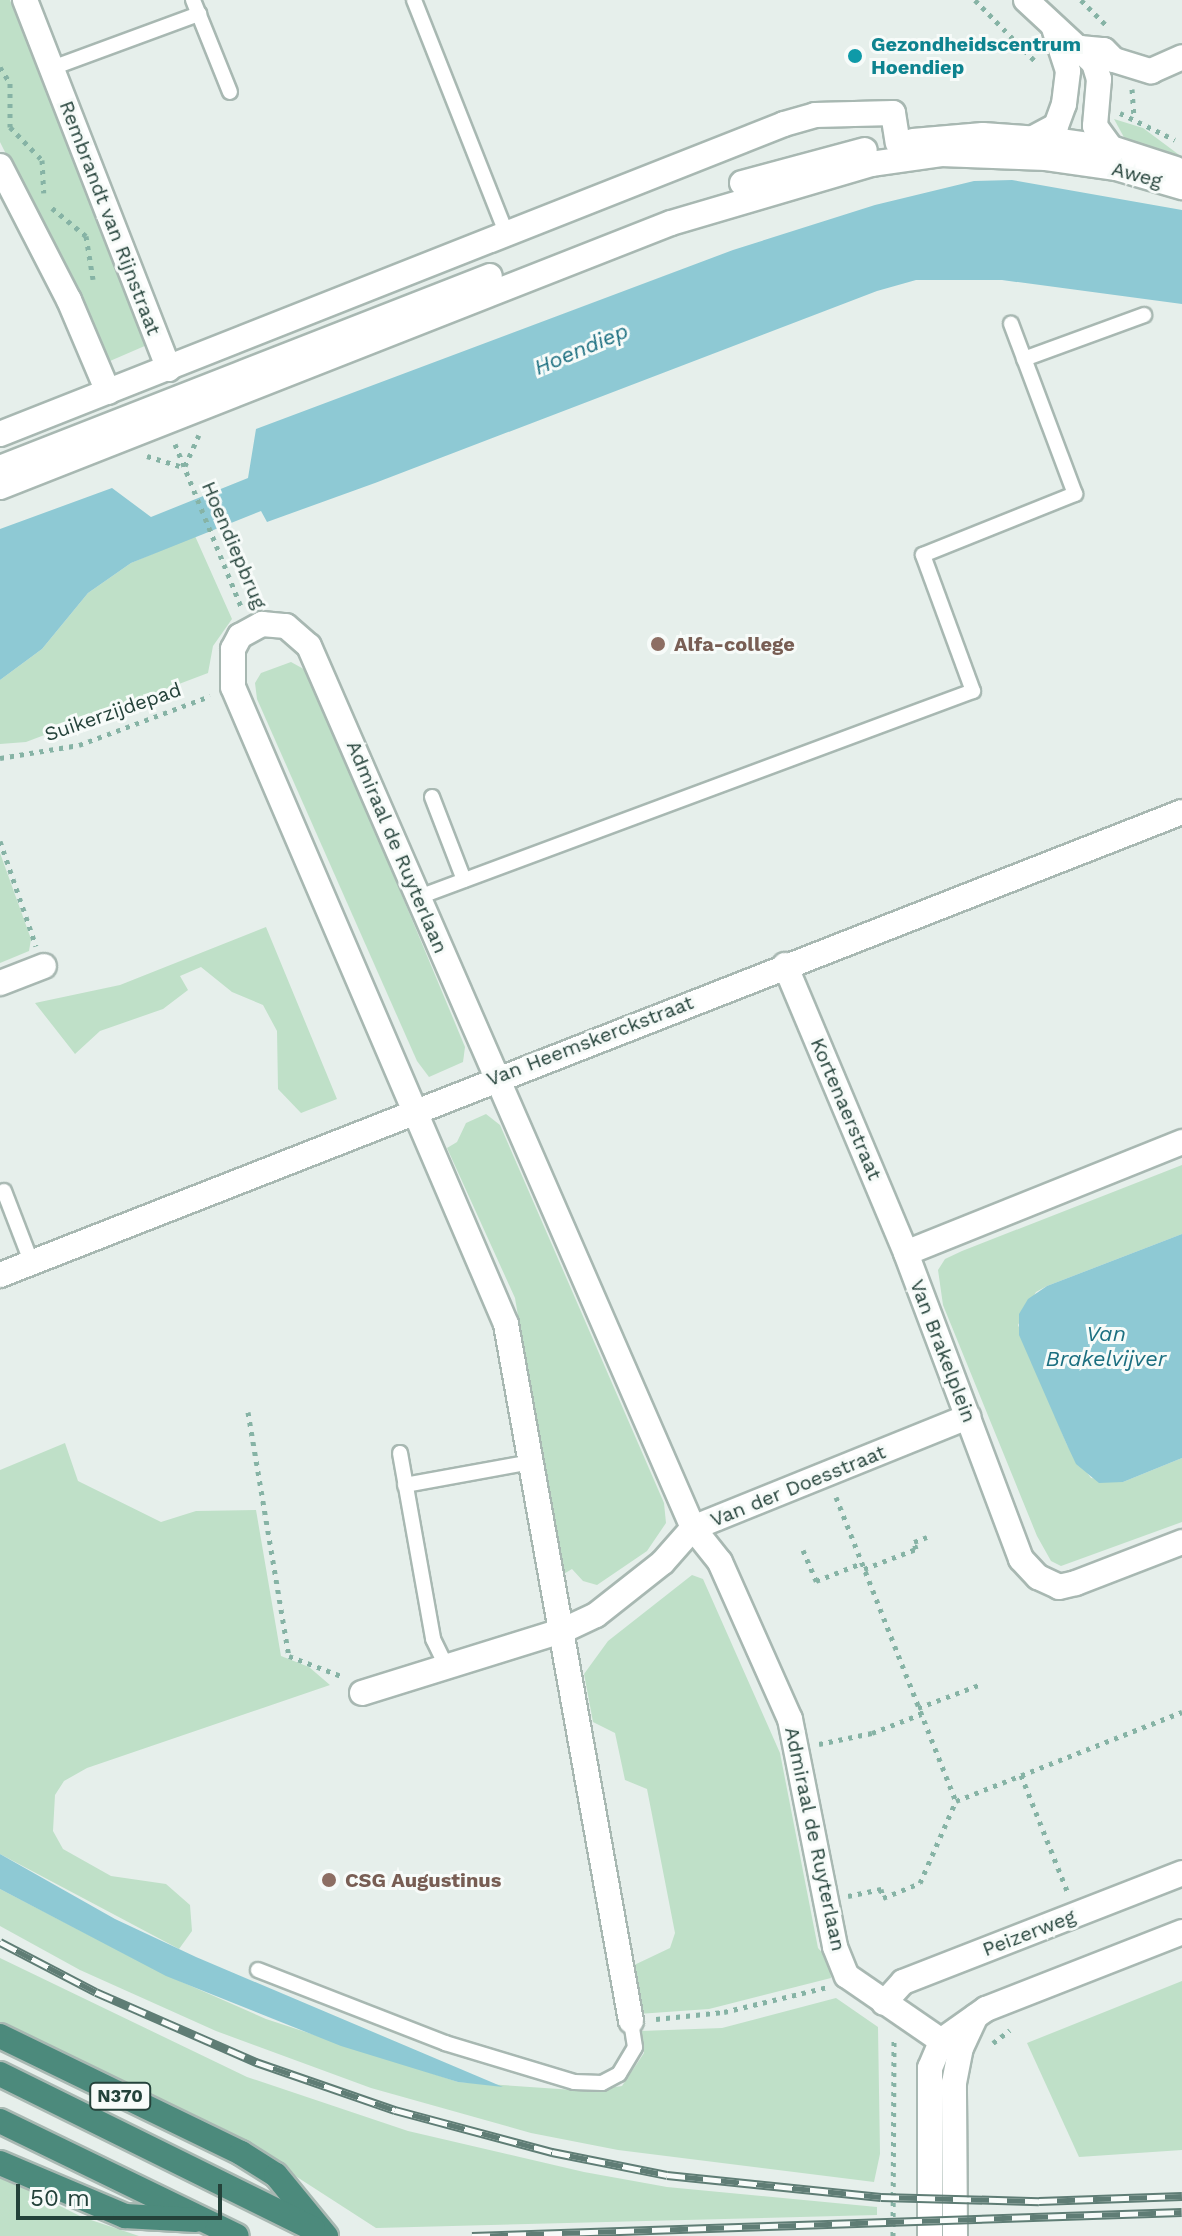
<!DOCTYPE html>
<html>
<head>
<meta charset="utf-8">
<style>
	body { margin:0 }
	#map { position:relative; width:1182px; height:2236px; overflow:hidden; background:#e6efeb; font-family:"Work Sans",sans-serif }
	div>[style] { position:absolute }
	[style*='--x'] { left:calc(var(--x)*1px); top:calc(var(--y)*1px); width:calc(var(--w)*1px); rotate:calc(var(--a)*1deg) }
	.green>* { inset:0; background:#bfe0c8 }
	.water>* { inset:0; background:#8ec9d4 }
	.path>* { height:5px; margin-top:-2.5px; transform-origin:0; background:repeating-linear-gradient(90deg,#86b3a5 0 4px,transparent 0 10px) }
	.roads { filter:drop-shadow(2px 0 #a8b8b2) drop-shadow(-2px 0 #a8b8b2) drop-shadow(0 2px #a8b8b2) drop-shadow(0 -2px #a8b8b2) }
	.service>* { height:14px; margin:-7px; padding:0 7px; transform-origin:7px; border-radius:7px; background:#fff }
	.minor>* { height:24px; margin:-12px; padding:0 12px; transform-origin:12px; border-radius:12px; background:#fff }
	.secondary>* { height:24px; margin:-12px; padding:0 12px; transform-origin:12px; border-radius:12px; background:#fff }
	.trunk>* { height:24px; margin:-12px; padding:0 12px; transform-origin:12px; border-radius:12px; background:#4c8a7c }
	.rail>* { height:9px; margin-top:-4.5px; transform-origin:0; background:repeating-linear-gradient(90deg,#f7fbf9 0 18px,#5f7d75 0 36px); box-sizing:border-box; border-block:2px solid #5f7d75 }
	.dots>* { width:22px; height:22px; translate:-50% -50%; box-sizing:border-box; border:4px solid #f7fbf9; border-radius:50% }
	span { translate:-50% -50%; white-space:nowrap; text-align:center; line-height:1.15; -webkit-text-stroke:6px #f7fbf9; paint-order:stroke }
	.shield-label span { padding:2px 6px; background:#f7fbf9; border:2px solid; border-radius:6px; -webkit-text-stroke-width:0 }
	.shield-label { font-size:18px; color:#24423a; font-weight:700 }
	.culture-label { font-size:20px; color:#0d838f; font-weight:700 }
	.left { translate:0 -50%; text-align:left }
	.street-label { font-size:20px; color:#24423a }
	.education-label { font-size:20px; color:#785e54; font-weight:700 }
	.water-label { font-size:22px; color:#1c6f80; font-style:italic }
	.scale { position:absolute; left:16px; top:2184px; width:206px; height:36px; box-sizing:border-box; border:4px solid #24423a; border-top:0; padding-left:10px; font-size:24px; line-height:28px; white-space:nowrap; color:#24423a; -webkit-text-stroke:6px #f7fbf9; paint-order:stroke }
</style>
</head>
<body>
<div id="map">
	<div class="green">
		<i style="clip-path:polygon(0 0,10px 0,147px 345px,110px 361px,0 142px)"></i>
		<i style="clip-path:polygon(1114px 119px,1143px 128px,1182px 157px,1126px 141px)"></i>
		<i style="clip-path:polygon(195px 536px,232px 619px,213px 646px,208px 673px,26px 742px,0 744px,0 680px,42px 649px,88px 593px,131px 563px)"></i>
		<i style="clip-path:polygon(291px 662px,309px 672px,465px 1047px,463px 1062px,429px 1077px,417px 1061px,257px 699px,255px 683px,261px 673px)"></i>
		<i style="clip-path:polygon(0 853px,31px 939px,29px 951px,0 963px)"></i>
		<i style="clip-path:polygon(266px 927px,337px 1099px,301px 1113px,278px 1089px,277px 1031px,263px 1005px,232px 992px,201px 967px,180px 976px,188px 990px,163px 1009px,100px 1031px,75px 1054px,35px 1003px,120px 985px)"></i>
		<i style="clip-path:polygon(486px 1114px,500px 1125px,664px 1503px,666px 1523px,647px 1551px,597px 1585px,583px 1581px,572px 1569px,562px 1575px,515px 1298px,447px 1148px,457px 1142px,466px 1123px)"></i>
		<i style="clip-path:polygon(1182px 1165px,1182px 1234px,1047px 1286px,1036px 1292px,1018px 1325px,1067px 1445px,1091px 1478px,1123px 1482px,1182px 1458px,1182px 1522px,1061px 1566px,1051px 1561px,1037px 1536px,943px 1305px,938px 1270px,945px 1259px,962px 1251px)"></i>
		<i style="clip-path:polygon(65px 1443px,78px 1481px,161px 1522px,196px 1511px,256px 1510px,281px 1656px,309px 1667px,330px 1685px,87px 1768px,64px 1781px,55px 1795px,53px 1831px,63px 1849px,111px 1876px,166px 1884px,190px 1905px,192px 1931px,179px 1949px,0 1854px,0 1470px)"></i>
		<i style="clip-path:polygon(692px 1575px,703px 1579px,780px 1753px,818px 1948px,829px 1960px,831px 1978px,709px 2009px,638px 2014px,630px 1967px,670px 1948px,675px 1933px,647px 1789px,625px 1780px,615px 1733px,593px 1722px,584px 1674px,608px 1641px)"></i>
		<i style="clip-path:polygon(0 1889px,166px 1975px,266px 2019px,458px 2082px,588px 2091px,622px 2086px,644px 2053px,641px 2031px,722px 2028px,836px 1998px,878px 2027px,880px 2154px,874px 2182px,618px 2150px,531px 2133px,371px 2088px,216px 2031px,80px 1970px,0 1926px)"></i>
		<i style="clip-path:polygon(0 1958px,247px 2077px,408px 2131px,584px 2172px,667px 2187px,877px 2207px,877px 2215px,376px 2228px,246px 2144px,0 2023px)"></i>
		<i style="clip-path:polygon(1182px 1981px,1182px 2150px,1079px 2157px,1027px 2043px)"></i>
		<i style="clip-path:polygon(0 2176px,82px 2217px,139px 2236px,0 2236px)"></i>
	</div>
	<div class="water">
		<i style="clip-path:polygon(1012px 180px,1182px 210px,1182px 304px,1002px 280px,916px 280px,877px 291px,375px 483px,267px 522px,261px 511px,131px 563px,88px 593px,42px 649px,0 680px,0 529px,112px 488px,151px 517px,248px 478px,256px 429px,733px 250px,875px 205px,974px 181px)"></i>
		<i style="clip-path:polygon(1182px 1234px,1182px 1458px,1123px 1482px,1099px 1483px,1076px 1464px,1067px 1445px,1019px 1335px,1019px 1314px,1028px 1299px,1047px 1286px)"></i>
		<i style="clip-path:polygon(0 1854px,115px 1919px,196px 1957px,503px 2087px,458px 2082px,341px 2046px,166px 1976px,0 1889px)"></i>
	</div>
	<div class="path">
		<i style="--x:975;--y:0;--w:87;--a:45.5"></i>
		<i style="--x:1081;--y:0;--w:35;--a:45"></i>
		<i style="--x:0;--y:67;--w:19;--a:58"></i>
		<i style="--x:10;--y:83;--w:44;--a:90"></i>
		<i style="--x:10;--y:127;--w:46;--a:45.9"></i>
		<i style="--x:42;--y:160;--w:33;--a:87"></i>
		<i style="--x:1132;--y:89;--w:27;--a:86"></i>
		<i style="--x:1120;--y:113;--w:61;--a:26.1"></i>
		<i style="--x:52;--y:208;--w:44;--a:39.5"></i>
		<i style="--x:86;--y:236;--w:44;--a:80.8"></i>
		<i style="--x:175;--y:444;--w:178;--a:67.9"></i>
		<i style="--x:147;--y:456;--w:38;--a:17"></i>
		<i style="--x:185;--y:466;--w:34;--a:-66"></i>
		<i style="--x:0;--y:758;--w:80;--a:-9.3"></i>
		<i style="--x:79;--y:745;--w:140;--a:-20.5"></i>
		<i style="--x:0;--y:841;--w:111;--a:71.1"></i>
		<i style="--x:248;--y:1412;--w:247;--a:80.5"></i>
		<i style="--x:289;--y:1656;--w:59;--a:20.9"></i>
		<i style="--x:836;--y:1497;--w:327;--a:68.5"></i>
		<i style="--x:956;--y:1801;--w:243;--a:-21.5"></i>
		<i style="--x:803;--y:1550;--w:34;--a:67"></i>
		<i style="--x:816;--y:1581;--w:49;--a:-21.4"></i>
		<i style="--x:864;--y:1569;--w:56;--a:-21"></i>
		<i style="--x:916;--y:1549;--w:7;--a:-106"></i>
		<i style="--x:914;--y:1542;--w:14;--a:-21"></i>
		<i style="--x:918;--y:1708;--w:65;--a:-20.7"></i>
		<i style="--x:819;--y:1744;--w:54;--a:-11.7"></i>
		<i style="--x:872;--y:1733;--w:53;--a:-21.2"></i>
		<i style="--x:1021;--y:1775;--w:127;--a:68.3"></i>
		<i style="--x:848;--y:1896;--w:34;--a:-12"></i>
		<i style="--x:881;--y:1889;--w:9;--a:77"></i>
		<i style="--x:883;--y:1898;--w:40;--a:-22"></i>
		<i style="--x:920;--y:1883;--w:90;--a:-66.3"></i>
		<i style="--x:656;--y:2019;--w:68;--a:-5.9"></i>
		<i style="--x:724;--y:2012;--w:106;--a:-13.6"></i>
		<i style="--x:993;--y:2043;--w:21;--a:-37"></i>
		<i style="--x:893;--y:2236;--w:197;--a:-89.7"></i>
	</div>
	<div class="roads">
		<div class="service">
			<i style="--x:193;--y:0;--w:99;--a:68.1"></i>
			<i style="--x:414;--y:0;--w:253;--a:68.4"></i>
			<i style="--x:52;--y:68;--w:157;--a:-20.2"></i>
			<i style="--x:1024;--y:359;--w:128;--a:-20.1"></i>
			<i style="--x:432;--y:797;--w:89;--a:68.9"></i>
			<i style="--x:419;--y:897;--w:591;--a:-20.4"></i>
			<i style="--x:973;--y:691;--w:145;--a:-110.2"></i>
			<i style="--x:923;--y:555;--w:164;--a:-21.9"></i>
			<i style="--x:1075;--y:494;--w:182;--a:-110.6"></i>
			<i style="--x:4;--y:1191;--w:78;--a:69"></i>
			<i style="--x:400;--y:1453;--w:189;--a:79.9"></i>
			<i style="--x:433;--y:1639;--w:30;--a:64"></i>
			<i style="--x:405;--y:1485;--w:129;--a:-10.3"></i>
			<i style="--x:258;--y:1970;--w:201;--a:21.3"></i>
			<i style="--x:445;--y:2043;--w:135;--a:16.8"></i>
			<i style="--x:574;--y:2082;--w:28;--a:2"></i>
			<i style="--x:602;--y:2083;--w:19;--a:-28"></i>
			<i style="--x:619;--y:2074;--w:31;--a:-59"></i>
			<i style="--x:635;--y:2047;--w:26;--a:-99"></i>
		</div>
		<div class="minor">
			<i style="--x:25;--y:0;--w:396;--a:68.7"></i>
			<i style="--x:1069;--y:58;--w:15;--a:-42"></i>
			<i style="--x:1080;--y:48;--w:24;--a:5"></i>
			<i style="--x:1104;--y:50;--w:14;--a:45"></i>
			<i style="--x:1114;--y:60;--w:39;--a:17"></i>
			<i style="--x:1151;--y:71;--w:34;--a:-24"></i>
			<i style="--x:0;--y:166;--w:151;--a:62.8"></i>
			<i style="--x:69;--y:300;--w:100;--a:67"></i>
			<i style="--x:0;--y:434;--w:843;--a:-21.57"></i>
			<i style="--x:784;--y:124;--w:32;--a:-16"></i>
			<i style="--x:815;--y:115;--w:78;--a:-1.5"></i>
			<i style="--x:893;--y:113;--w:30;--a:81"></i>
			<i style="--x:785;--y:965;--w:312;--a:67.2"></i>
			<i style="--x:0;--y:983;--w:47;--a:-21.1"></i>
			<i style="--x:1182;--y:1142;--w:297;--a:158.1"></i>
			<i style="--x:906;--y:1253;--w:327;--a:69.4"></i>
			<i style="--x:1021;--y:1559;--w:25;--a:47"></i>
			<i style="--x:1038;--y:1577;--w:23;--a:25"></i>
			<i style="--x:1059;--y:1587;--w:17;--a:-13"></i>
			<i style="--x:1076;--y:1583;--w:114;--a:-21.1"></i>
			<i style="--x:0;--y:1275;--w:1269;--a:-21.39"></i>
			<i style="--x:362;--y:1693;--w:212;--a:-17.3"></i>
			<i style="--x:564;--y:1630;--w:35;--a:-25"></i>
			<i style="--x:596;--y:1615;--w:85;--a:-38.3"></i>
			<i style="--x:663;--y:1562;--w:45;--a:-48.6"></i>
			<i style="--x:693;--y:1528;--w:297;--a:-22"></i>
			<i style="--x:884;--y:2003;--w:28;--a:-48"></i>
			<i style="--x:903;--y:1982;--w:300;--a:-21.3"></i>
			<i style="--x:631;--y:2021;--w:708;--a:-100.17"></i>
			<i style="--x:506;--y:1324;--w:693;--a:-113.2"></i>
			<i style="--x:233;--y:687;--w:38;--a:-90"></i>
			<i style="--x:233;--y:649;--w:15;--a:-62"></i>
			<i style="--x:240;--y:636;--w:25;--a:-29"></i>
			<i style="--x:262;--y:624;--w:24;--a:5"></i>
			<i style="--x:286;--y:626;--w:30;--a:41"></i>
			<i style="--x:309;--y:646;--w:962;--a:66.47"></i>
			<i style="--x:693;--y:1528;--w:43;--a:51.5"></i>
			<i style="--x:720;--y:1562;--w:172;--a:66"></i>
			<i style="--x:790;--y:1719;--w:232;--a:78.8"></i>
			<i style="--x:835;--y:1947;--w:31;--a:68"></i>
			<i style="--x:847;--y:1976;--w:136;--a:34.5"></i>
		</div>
		<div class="secondary">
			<i style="--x:1026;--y:0;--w:93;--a:42.8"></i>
			<i style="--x:1094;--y:63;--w:17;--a:73"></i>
			<i style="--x:1099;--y:79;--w:47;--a:94.9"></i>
			<i style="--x:1095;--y:126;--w:27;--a:54"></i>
			<i style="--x:1033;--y:138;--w:26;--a:-28"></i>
			<i style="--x:1056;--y:126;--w:23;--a:-70"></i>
			<i style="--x:1064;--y:104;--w:33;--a:-83"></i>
			<i style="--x:1068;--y:71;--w:45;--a:-108"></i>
			<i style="--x:913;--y:141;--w:70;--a:-4.9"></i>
			<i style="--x:983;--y:135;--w:70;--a:4.1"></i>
			<i style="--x:1053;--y:140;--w:59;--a:7.9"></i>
			<i style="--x:1111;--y:148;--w:68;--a:17.9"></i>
			<i style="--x:742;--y:183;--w:127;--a:-15"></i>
			<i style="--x:0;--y:468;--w:526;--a:-21.4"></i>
			<i style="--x:0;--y:487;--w:721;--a:-21.48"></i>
			<i style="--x:671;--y:223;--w:209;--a:-16.4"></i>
			<i style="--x:871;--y:164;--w:71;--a:-8.1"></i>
			<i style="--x:941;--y:154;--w:105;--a:2.2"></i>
			<i style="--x:1046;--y:158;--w:71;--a:8.1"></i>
			<i style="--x:1116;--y:168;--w:69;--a:16.1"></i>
			<i style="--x:930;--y:2236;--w:168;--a:-90"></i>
			<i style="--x:930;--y:2068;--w:30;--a:-67"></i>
			<i style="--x:942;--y:2040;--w:54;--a:-35.2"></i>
			<i style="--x:986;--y:2009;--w:211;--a:-21.4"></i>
			<i style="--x:955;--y:2236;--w:153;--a:-90.4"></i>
			<i style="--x:954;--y:2083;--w:36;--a:-79"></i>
			<i style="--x:961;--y:2048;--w:35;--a:-65"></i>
		</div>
		<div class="trunk">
			<i style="--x:0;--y:2036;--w:268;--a:25.9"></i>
			<i style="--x:241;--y:2153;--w:41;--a:32.2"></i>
			<i style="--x:276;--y:2175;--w:79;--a:50.7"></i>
			<i style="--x:0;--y:2074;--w:349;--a:26.3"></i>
			<i style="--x:0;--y:2121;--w:263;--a:25.9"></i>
			<i style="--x:0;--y:2163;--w:136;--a:23"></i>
			<i style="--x:125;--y:2216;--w:71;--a:3.2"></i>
		</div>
	</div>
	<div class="rail">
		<i style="--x:0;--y:1942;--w:108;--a:27.5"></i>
		<i style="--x:96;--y:1992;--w:175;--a:23.6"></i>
		<i style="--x:256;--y:2062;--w:147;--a:19.1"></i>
		<i style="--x:395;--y:2110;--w:163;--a:15"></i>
		<i style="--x:552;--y:2152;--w:117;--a:11.3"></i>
		<i style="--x:667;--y:2175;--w:215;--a:5.9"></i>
		<i style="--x:881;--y:2197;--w:158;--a:1.5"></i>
		<i style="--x:1039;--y:2201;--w:143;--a:-2"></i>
		<i style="--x:472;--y:2236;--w:710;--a:-1.94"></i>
	</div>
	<div class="dots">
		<i style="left:855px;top:56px;background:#0f9aa8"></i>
		<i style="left:658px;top:644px;background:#8d6e63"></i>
		<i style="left:329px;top:1880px;background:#8d6e63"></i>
	</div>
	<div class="shield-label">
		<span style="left:120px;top:2096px">N370</span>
	</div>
	<div class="culture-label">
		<span class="left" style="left:871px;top:56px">Gezondheidscentrum<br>Hoendiep</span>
	</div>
	<div class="street-label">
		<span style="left:1137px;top:175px;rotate:15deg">Aweg</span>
		<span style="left:110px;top:218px;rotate:69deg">Rembrandt van Rijnstraat</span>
		<span style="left:234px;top:545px;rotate:67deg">Hoendiepbrug</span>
		<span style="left:113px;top:712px;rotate:-19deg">Suikerzijdepad</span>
		<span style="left:397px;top:847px;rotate:67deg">Admiraal de Ruyterlaan</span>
		<span style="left:590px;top:1041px;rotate:-21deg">Van Heemskerckstraat</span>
		<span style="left:846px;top:1109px;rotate:67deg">Kortenaerstraat</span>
		<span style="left:943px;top:1351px;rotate:69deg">Van Brakelplein</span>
		<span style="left:798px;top:1486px;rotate:-22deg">Van der Doesstraat</span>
		<span style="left:815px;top:1839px;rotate:78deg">Admiraal de Ruyterlaan</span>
		<span style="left:1029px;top:1933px;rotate:-21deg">Peizerweg</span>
	</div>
	<div class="education-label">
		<span class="left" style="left:674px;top:644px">Alfa-college</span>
		<span class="left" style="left:345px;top:1880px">CSG Augustinus</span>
	</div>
	<div class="water-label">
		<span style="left:581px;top:349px;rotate:-23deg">Hoendiep</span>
		<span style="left:1106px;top:1346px">Van<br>Brakelvijver</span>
	</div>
	<div class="scale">50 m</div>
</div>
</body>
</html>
